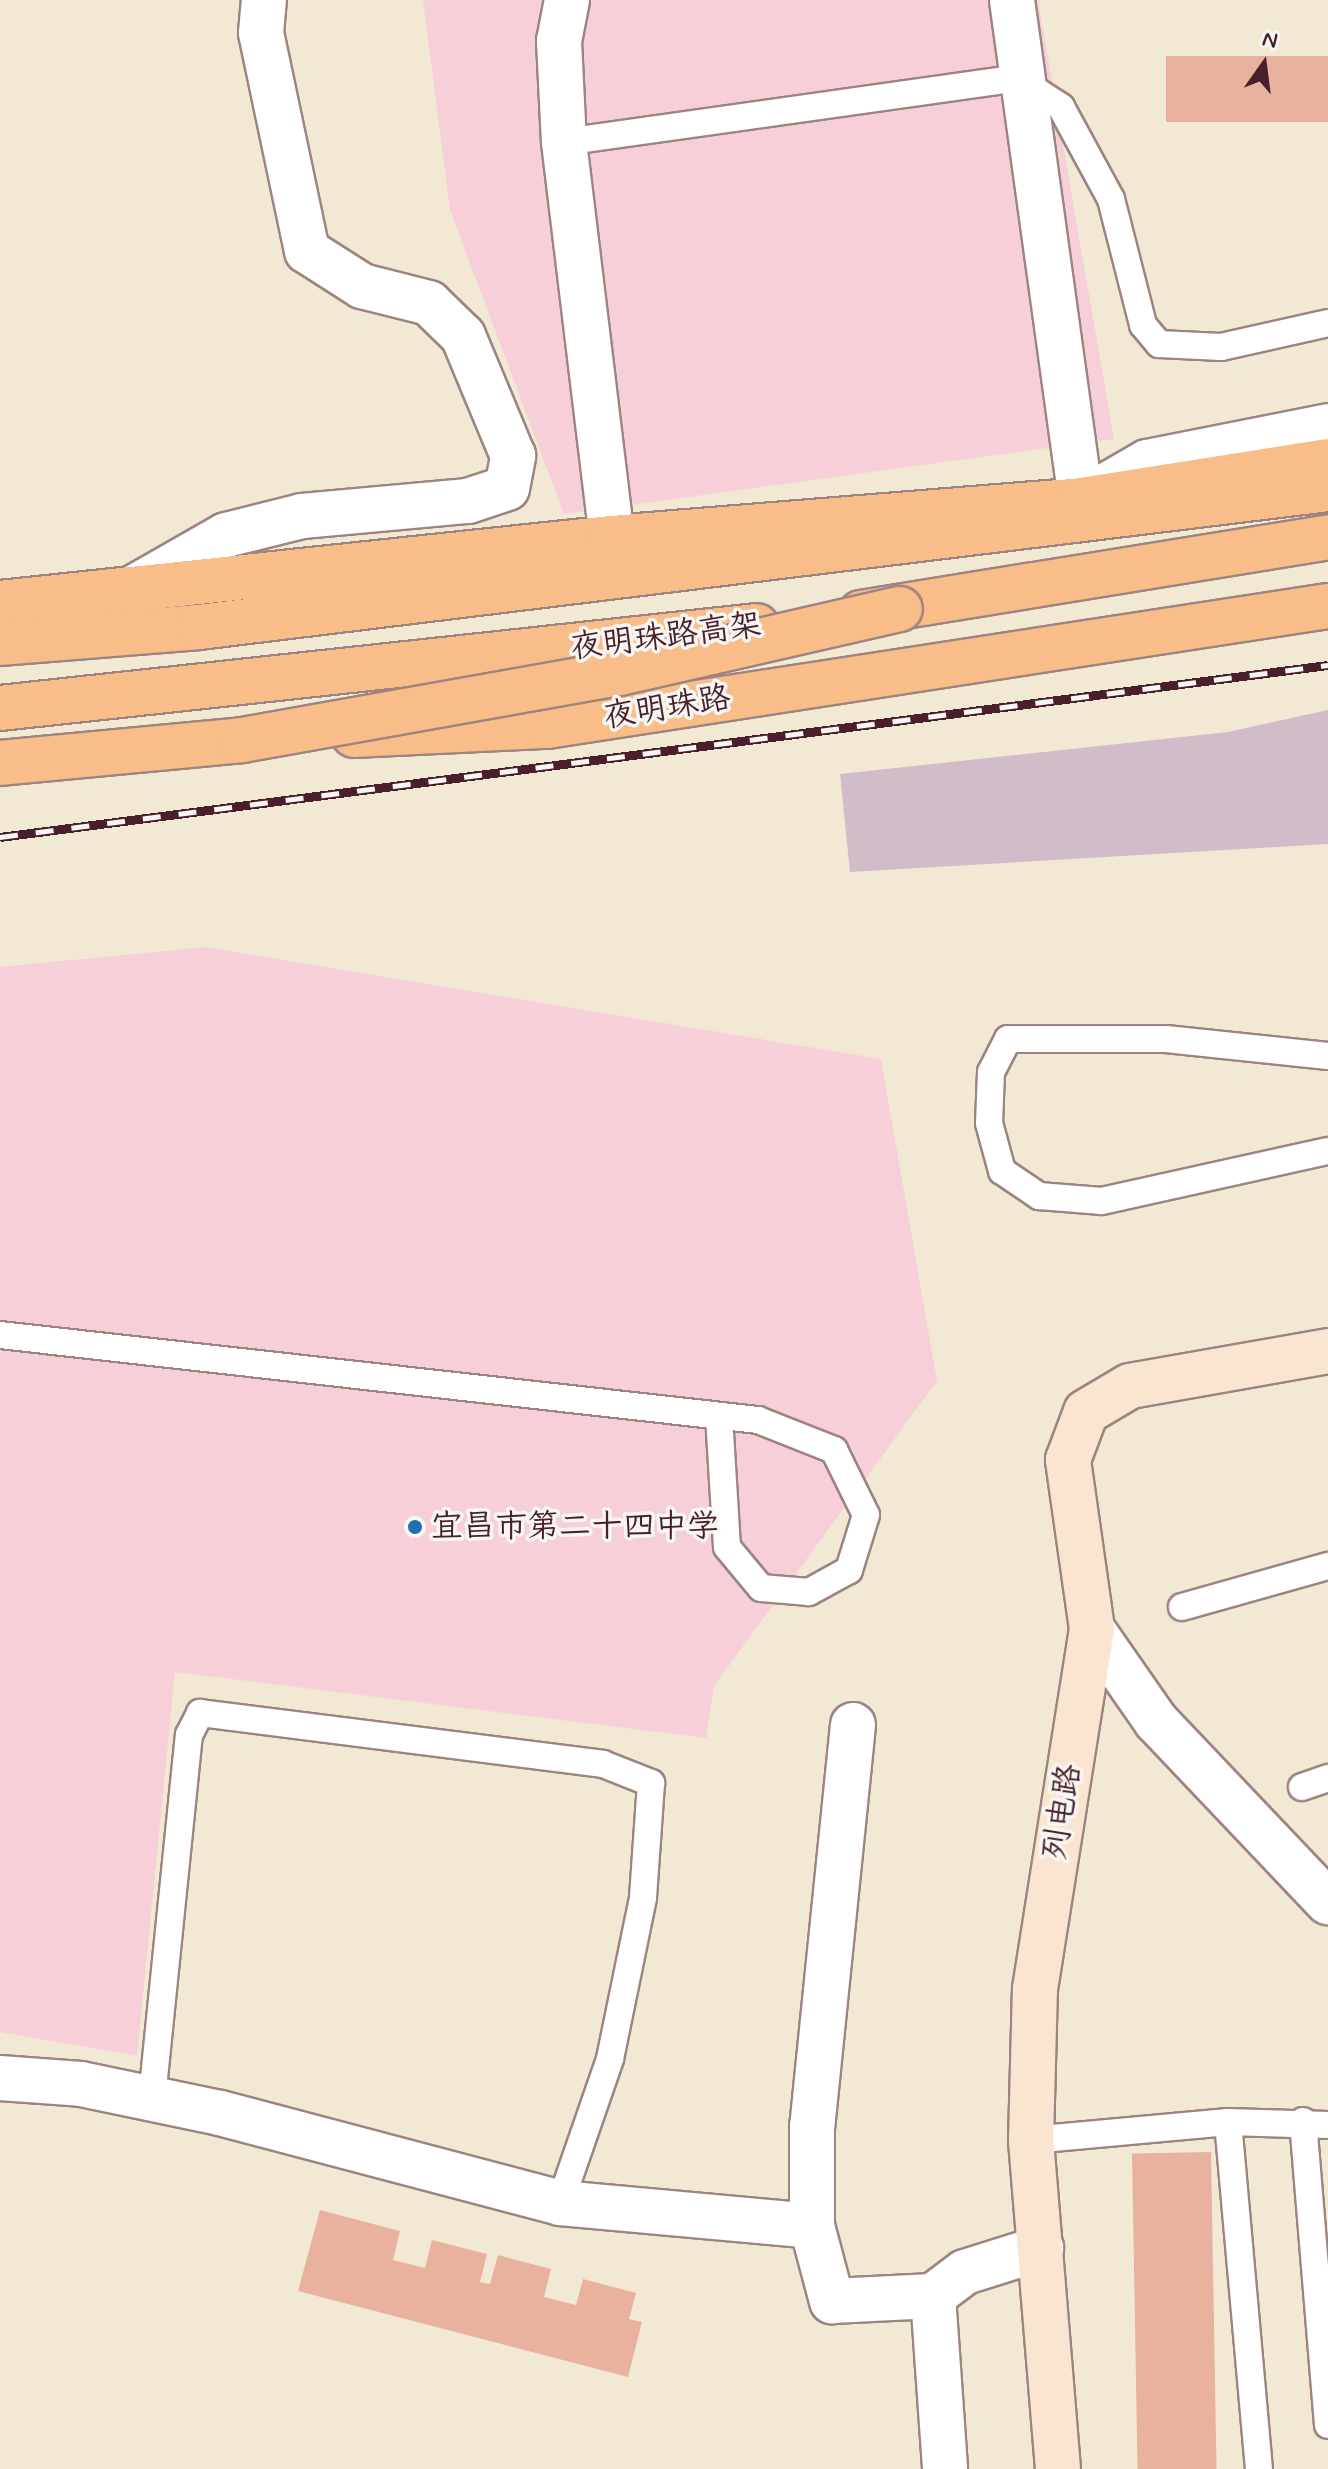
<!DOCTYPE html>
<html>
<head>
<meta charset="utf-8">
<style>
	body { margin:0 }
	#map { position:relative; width:1328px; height:2469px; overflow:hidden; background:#f2e9d5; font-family:Mynerve,"LXGW WenKai TC",sans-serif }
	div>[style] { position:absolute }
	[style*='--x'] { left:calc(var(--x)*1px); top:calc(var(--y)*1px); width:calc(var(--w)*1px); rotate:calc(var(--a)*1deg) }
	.built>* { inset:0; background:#f6cfd8 }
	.industrial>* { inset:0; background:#d1bdca }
	.building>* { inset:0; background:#e9b29f; transform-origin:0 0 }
	.roads { filter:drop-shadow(2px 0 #9e8480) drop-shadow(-2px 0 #9e8480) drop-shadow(0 2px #9e8480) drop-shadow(0 -2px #9e8480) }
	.lane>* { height:26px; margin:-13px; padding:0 13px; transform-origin:13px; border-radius:13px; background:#fff }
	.street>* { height:44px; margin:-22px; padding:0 22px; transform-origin:22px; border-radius:22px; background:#fff }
	.secondary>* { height:44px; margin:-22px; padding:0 22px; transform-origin:22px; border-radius:22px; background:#fce5d0 }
	.primary>* { height:44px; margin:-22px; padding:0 22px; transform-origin:22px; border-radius:22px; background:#f8bd89 }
	.highway>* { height:44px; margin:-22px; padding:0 22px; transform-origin:22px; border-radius:22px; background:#f8bd89 }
	.rail>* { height:9px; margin-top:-4.5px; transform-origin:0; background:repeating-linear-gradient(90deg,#f6f6f2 0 18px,#4a1f2b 0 36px); box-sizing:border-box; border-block:2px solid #4a1f2b }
	.bridges { filter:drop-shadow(2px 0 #9e8480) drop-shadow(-2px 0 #9e8480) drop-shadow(0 2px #9e8480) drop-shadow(0 -2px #9e8480) }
	.primary-bridge>* { height:44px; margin:-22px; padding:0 22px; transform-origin:22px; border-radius:22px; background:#f8bd89 }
	.dots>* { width:22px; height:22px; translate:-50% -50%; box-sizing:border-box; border:4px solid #f6f6f2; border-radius:50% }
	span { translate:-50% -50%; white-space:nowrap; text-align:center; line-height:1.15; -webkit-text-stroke:7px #f6f6f2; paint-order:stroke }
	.street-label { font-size:32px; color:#4a1f2b }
	.poi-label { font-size:32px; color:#4a1f2b }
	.left { translate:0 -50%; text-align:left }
	.north { position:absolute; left:1224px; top:24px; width:80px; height:80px; -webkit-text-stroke:6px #f6f6f2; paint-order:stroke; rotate:14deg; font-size:22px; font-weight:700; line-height:32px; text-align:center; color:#4a1f2b }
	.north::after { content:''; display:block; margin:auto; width:28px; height:36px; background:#4a1f2b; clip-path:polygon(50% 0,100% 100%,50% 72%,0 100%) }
</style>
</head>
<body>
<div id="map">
	<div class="built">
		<i style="clip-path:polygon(423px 0,1038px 0,1114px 439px,564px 514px,450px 210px)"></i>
		<i style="clip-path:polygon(206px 947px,881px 1059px,937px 1381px,714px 1686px,706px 1738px,175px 1672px,137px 2056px,0 2032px,0 967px)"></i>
	</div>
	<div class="industrial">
		<i style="clip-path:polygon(1328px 710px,1328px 844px,850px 872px,840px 774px,1228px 732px)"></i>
	</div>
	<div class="building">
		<i style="left:1328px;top:56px;width:66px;height:162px;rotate:90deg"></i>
		<i style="left:1211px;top:2152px;width:317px;height:79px;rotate:89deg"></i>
		<i style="clip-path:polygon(320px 2210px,400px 2231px,393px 2260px,425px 2268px,432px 2240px,487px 2254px,480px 2282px,490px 2284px,498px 2255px,551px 2269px,544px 2297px,576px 2305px,583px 2279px,636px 2293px,629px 2319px,642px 2322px,628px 2377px,298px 2291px)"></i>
	</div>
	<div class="roads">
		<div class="lane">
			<i style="--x:564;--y:142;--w:457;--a:-8"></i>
			<i style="--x:1017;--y:78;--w:53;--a:33.4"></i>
			<i style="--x:1061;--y:107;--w:105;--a:61.5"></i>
			<i style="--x:1111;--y:199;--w:130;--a:75.7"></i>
			<i style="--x:1143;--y:325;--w:25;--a:50"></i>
			<i style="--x:1159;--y:344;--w:62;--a:2.8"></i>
			<i style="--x:1221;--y:347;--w:110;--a:-12.6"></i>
			<i style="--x:1328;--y:1056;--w:163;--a:-174"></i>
			<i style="--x:1166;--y:1039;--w:158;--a:180"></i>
			<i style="--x:1008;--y:1039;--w:37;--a:117"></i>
			<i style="--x:991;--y:1072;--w:51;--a:92.2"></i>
			<i style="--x:989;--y:1123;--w:50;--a:74.8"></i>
			<i style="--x:1002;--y:1171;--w:45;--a:34"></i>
			<i style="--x:1039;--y:1196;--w:63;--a:4.5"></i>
			<i style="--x:1102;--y:1201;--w:231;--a:-12.5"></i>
			<i style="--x:0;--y:1335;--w:763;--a:6.4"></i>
			<i style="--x:758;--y:1420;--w:82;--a:21.5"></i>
			<i style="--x:834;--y:1450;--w:72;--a:63.8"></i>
			<i style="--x:866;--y:1515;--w:58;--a:107.2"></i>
			<i style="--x:849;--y:1570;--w:46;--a:151.2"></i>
			<i style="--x:809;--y:1592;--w:48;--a:-175.2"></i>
			<i style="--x:761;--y:1588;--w:53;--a:-129.7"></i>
			<i style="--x:727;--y:1547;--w:131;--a:-93.5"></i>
			<i style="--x:1182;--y:1607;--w:152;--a:-15.7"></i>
			<i style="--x:1302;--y:1787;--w:28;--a:-19"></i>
			<i style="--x:152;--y:2098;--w:365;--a:-84.2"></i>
			<i style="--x:189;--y:1735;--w:25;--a:-63"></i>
			<i style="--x:200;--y:1713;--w:406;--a:7.2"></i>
			<i style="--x:603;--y:1764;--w:52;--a:21.6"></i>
			<i style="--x:651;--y:1783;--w:115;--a:94"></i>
			<i style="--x:643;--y:1898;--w:164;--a:101.6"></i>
			<i style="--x:610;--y:2059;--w:152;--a:109.1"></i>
			<i style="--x:1303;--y:2121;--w:305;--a:85.3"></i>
			<i style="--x:1228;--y:2122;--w:348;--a:84.9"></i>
			<i style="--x:1031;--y:2140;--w:198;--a:-5.2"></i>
			<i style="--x:1228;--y:2122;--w:100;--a:1.7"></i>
		</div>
		<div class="street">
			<i style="--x:567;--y:0;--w:42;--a:101"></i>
			<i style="--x:559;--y:41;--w:101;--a:87.2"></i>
			<i style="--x:564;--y:142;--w:399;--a:83.1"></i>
			<i style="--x:1012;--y:0;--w:505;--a:82.14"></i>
			<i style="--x:1081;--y:500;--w:76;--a:-29.9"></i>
			<i style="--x:1147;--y:462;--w:185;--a:-11.2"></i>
			<i style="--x:126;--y:592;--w:115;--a:-29.7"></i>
			<i style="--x:226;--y:535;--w:78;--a:-14"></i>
			<i style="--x:302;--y:516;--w:167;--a:-5.2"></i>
			<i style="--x:468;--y:501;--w:41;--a:-18.4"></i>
			<i style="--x:507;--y:488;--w:33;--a:-79"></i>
			<i style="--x:513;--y:456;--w:130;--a:-112.6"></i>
			<i style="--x:463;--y:336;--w:47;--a:-135.9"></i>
			<i style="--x:429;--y:303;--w:69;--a:-165.8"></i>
			<i style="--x:362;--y:286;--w:65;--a:-147.5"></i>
			<i style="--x:307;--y:251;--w:223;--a:-101.9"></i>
			<i style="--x:261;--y:33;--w:33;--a:-85"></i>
			<i style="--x:1092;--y:1629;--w:112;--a:55.2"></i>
			<i style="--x:1156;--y:1721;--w:250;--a:46.5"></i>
			<i style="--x:853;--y:1725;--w:403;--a:95.8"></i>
			<i style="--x:812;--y:2126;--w:100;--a:90"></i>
			<i style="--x:812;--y:2226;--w:78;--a:75.1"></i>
			<i style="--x:832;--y:2301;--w:101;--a:-2.8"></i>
			<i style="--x:933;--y:2296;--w:40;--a:-37"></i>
			<i style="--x:965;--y:2272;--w:80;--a:-17.5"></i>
			<i style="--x:0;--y:2078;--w:81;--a:4.2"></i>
			<i style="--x:81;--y:2084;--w:142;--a:11.8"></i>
			<i style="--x:220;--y:2113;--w:352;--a:14.8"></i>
			<i style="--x:560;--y:2203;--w:253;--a:5.2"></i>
			<i style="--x:933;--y:2296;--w:173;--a:86"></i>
		</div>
		<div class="secondary">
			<i style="--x:1058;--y:2469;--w:330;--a:-94.7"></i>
			<i style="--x:1031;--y:2140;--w:151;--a:-88.5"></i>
			<i style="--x:1035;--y:1989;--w:364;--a:-81"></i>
			<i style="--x:1092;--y:1629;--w:171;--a:-98.1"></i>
			<i style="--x:1068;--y:1460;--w:51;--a:-69.4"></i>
			<i style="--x:1086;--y:1412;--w:51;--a:-30.6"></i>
			<i style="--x:1130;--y:1386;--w:201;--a:-10"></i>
		</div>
		<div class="primary">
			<i style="--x:0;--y:603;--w:615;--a:-6.06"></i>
			<i style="--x:612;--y:538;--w:471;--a:-4.6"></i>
			<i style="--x:1081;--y:500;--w:250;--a:-9"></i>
			<i style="--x:354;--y:735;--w:193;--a:-2.7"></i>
			<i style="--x:547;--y:726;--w:790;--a:-8.74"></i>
		</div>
		<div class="highway">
			<i style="--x:861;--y:613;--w:473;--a:-9.2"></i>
			<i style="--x:0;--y:643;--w:200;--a:-4.6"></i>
			<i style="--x:199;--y:627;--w:1137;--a:-6.97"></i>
			<i style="--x:0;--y:708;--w:761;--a:-6.18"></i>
		</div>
	</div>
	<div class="rail">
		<i style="--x:0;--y:837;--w:1339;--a:-7.38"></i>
	</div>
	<div class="bridges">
		<div class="primary-bridge">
			<i style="--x:0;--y:763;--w:243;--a:-5.4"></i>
			<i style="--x:242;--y:740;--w:384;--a:-10.1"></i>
			<i style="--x:620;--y:673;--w:287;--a:-12.9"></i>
		</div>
	</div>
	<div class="dots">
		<i style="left:415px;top:1527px;background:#1f6fb2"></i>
	</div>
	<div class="street-label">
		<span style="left:666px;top:637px;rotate:-7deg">夜明珠路高架</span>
		<span style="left:667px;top:708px;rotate:-9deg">夜明珠路</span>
		<span style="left:1063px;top:1812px;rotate:-81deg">列电路</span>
	</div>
	<div class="poi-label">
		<span class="left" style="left:431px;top:1527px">宜昌市第二十四中学</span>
	</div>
	<div class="north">N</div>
</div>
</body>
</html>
